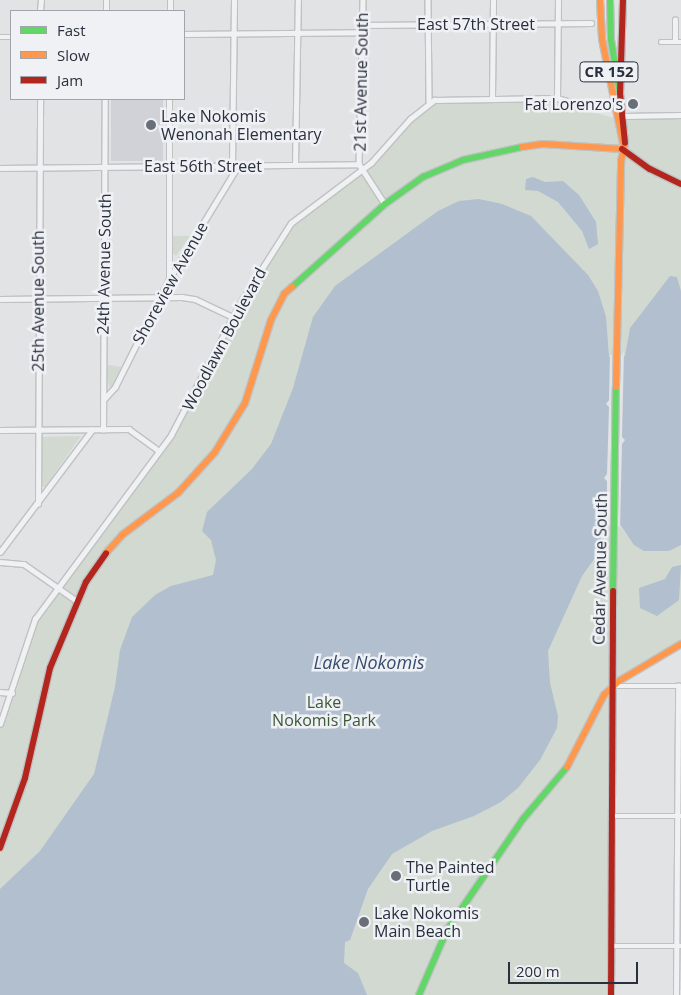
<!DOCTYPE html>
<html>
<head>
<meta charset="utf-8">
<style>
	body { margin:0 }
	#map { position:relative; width:681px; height:995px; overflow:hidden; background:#e1e3e5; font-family:"Open Sans",sans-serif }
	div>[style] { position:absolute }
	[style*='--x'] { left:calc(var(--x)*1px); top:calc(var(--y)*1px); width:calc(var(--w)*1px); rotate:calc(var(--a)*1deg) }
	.built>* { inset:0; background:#d0d2d8; transform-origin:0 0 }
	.green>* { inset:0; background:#d1d9d1 }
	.water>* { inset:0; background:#b1bfcf }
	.pier>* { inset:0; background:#e1e3e5 }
	.roads { filter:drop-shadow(1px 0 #bfc1c3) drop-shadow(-1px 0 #bfc1c3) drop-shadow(0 1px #bfc1c3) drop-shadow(0 -1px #bfc1c3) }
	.street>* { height:4.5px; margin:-2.25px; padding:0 2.25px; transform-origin:2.25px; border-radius:2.25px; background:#f0f1f3 }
	.fast>* { height:6px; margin:-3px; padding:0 3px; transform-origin:3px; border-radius:3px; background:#63d668 }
	.slow>* { height:6px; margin:-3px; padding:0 3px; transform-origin:3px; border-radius:3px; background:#ff974d }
	.jam>* { height:6px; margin:-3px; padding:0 3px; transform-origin:3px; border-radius:3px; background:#b3261e }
	.dots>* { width:14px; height:14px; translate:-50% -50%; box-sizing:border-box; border:2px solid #eff1f5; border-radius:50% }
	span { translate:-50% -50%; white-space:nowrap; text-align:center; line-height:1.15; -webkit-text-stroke:5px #eff1f5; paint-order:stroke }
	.shield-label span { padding:1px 4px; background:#eff1f5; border:1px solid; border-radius:4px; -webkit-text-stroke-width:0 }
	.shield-label { font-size:15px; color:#29303d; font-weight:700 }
	.street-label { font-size:16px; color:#29303d }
	.poi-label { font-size:16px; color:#29303d }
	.right { translate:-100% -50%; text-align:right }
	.left { translate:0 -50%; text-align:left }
	.park-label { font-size:16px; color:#3d5838 }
	.water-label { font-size:18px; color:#374d6e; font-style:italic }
	.legend { position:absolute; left:10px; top:10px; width:175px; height:90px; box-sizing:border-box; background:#eff1f5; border:1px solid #a0a4ab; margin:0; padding:6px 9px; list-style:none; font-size:15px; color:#29303d }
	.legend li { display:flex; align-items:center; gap:10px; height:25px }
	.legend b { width:25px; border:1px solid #a0a4ab }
	.scale { position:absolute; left:508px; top:962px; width:130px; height:22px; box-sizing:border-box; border:2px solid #29303d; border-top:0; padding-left:6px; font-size:15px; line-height:18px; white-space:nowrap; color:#29303d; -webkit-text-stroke:4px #eff1f5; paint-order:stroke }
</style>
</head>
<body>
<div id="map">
	<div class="built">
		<i style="left:111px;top:99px;width:52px;height:62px"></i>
	</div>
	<div class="green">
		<i style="clip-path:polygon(555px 101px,617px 119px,681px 118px,681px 640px,607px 689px,609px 712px,607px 995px,0 995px,0 729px,17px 687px,33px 629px,40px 617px,174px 437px,246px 300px,294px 225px,370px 168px,422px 111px,435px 103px)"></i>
		<i style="clip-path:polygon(173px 236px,190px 236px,176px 256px,173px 253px)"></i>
		<i style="clip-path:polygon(110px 365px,121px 367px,112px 386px,109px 387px,106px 367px)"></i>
		<i style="clip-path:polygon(81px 436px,45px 487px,40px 486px,40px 437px)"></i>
	</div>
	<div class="water">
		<i style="clip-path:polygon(533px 177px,545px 182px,563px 181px,579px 195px,596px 222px,598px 244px,589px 249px,582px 231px,558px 202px,538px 191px,525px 190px,526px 179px)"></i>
		<i style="clip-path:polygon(479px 199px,502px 204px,531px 216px,588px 275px,598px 291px,606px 317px,609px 357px,625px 356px,630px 328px,670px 276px,677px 277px,681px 291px,681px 545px,669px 551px,644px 551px,634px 545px,620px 524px,605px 524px,603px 547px,582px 576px,548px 651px,550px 683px,558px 716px,557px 728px,540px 760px,518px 788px,501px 802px,474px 816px,432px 831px,392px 854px,368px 889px,350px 940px,345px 942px,344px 963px,358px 973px,367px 995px,0 995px,0 889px,40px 851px,94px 774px,115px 687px,120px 650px,132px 617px,155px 595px,171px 586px,213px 575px,216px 560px,211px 540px,202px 531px,207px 512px,252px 469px,271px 444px,293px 388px,313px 317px,335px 286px,438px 211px,459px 201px)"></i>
		<i style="clip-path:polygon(681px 565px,679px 600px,657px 616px,640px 608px,639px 588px,665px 579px,672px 567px)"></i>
	</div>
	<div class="pier">
		<i style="clip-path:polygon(610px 350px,610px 355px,622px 355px,624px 351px,622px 437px,625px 440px,622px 444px,620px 529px,619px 526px,607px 526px,607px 535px,607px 481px,604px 478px,607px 474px,609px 407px,606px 404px,609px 400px)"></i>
	</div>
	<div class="roads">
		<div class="street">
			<i style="--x:363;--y:0;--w:164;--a:91.4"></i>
			<i style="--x:359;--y:164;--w:48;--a:57"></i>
			<i style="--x:428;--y:0;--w:102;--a:89.4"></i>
			<i style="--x:40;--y:11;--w:11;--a:-85"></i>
			<i style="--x:106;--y:11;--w:11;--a:-90"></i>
			<i style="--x:170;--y:11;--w:11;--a:-90"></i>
			<i style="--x:362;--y:25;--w:229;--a:-0.5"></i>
			<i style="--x:184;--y:34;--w:178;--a:-0.6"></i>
			<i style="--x:0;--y:37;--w:11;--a:0"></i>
			<i style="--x:675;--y:41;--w:21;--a:-90"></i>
			<i style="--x:661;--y:42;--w:20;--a:0"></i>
			<i style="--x:492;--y:98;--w:98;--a:-89.4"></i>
			<i style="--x:557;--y:98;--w:98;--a:-89.4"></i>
			<i style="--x:624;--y:116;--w:57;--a:-1"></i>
			<i style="--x:295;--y:165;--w:165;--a:-89"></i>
			<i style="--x:0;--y:168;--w:359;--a:-0.6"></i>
			<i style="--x:169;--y:278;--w:179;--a:-90"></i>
			<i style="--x:0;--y:299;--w:182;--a:-0.6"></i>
			<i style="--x:182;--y:297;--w:13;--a:9"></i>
			<i style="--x:195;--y:299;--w:42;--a:25.3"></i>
			<i style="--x:103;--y:400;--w:18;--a:-47"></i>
			<i style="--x:115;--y:387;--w:121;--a:-63.4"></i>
			<i style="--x:169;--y:279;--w:127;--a:-58.6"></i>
			<i style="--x:235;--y:171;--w:7;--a:-117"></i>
			<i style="--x:232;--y:165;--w:165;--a:-89.3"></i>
			<i style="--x:0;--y:430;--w:129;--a:-0.4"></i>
			<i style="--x:129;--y:429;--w:37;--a:36"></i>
			<i style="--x:103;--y:430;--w:331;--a:-89.7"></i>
			<i style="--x:38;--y:504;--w:405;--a:-89.7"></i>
			<i style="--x:0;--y:552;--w:153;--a:-53"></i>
			<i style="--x:0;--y:562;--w:24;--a:5"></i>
			<i style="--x:24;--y:564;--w:65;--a:34.9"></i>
			<i style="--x:613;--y:686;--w:67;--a:0"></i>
			<i style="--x:0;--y:692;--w:12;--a:5"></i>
			<i style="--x:0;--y:724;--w:111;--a:-71.6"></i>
			<i style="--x:35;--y:619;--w:229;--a:-53.5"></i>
			<i style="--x:171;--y:435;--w:153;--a:-62.3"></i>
			<i style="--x:242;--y:300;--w:91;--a:-57.5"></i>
			<i style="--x:291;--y:223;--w:100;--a:-36.9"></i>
			<i style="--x:371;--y:163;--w:59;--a:-48.4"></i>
			<i style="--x:410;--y:119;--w:31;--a:-38"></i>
			<i style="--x:434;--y:100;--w:123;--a:-0.9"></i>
			<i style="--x:557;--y:98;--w:32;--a:16"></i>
			<i style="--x:612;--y:816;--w:69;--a:0"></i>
			<i style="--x:611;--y:946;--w:70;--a:0"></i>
			<i style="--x:676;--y:995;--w:309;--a:-89.6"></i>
		</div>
		<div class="fast">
			<i style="--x:610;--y:0;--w:40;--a:88.6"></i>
			<i style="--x:611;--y:40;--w:54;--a:80.4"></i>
			<i style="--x:292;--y:287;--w:125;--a:-41.7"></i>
			<i style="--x:385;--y:204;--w:47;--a:-35.4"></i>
			<i style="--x:423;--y:177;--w:43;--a:-23"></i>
			<i style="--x:463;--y:160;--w:60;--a:-12.4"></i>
			<i style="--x:613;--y:591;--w:204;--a:-89.2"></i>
			<i style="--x:419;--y:995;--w:71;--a:-66.7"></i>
			<i style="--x:447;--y:930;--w:135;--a:-55.6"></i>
			<i style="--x:523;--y:819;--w:68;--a:-49.8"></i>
		</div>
		<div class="slow">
			<i style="--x:600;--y:0;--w:39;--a:87"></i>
			<i style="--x:602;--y:39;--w:106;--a:78.6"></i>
			<i style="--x:522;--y:147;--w:21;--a:-8"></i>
			<i style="--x:543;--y:144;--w:79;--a:3.6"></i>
			<i style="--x:616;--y:387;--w:226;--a:-88.7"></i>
			<i style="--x:621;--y:161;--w:18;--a:-77"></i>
			<i style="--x:106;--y:553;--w:24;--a:-48"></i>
			<i style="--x:122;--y:535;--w:70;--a:-36.9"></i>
			<i style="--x:178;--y:493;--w:55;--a:-47.9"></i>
			<i style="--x:215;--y:452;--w:57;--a:-58.5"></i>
			<i style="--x:245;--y:403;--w:87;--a:-72.6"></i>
			<i style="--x:271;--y:320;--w:29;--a:-63"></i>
			<i style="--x:284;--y:294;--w:11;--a:-41"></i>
			<i style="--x:567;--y:767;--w:81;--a:-62.8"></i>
			<i style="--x:604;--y:695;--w:21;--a:-43"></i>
			<i style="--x:619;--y:681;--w:72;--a:-30.8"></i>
		</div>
		<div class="jam">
			<i style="--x:623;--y:0;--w:93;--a:91.8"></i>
			<i style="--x:620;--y:93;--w:50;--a:84.3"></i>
			<i style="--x:622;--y:149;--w:34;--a:36"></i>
			<i style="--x:650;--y:169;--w:34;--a:26"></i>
			<i style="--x:0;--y:848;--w:74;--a:-70.3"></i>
			<i style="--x:25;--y:778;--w:113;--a:-77.2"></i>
			<i style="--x:50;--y:668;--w:93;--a:-67.3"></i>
			<i style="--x:86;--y:582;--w:35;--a:-55"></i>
			<i style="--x:611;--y:995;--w:404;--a:-89.7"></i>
		</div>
	</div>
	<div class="dots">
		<i style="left:633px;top:104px;background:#696f78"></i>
		<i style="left:151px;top:125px;background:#696f78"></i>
		<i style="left:396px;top:876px;background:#696f78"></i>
		<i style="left:364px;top:922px;background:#696f78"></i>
	</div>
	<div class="shield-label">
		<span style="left:609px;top:72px">CR 152</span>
	</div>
	<div class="street-label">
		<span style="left:476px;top:24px">East 57th Street</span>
		<span style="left:361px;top:82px;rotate:-89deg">21st Avenue South</span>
		<span style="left:203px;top:166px">East 56th Street</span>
		<span style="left:104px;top:264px;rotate:-89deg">24th Avenue South</span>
		<span style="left:170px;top:283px;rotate:-61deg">Shoreview Avenue</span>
		<span style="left:38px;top:301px;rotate:-90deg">25th Avenue South</span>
		<span style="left:224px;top:339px;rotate:-62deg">Woodlawn Boulevard</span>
		<span style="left:600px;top:569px;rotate:-89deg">Cedar Avenue South</span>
	</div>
	<div class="poi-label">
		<span class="right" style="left:623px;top:104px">Fat Lorenzo's</span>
		<span class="left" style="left:161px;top:125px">Lake Nokomis<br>Wenonah Elementary</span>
		<span class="left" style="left:406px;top:876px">The Painted<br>Turtle</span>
		<span class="left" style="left:374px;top:922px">Lake Nokomis<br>Main Beach</span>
	</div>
	<div class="park-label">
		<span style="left:324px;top:711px">Lake<br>Nokomis Park</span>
	</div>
	<div class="water-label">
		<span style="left:369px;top:662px">Lake Nokomis</span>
	</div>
	<ul class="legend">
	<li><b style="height:6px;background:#63d668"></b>Fast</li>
	<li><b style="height:6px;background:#ff974d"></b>Slow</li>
	<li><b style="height:6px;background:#b3261e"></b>Jam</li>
	</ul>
	<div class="scale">200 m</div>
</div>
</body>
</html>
